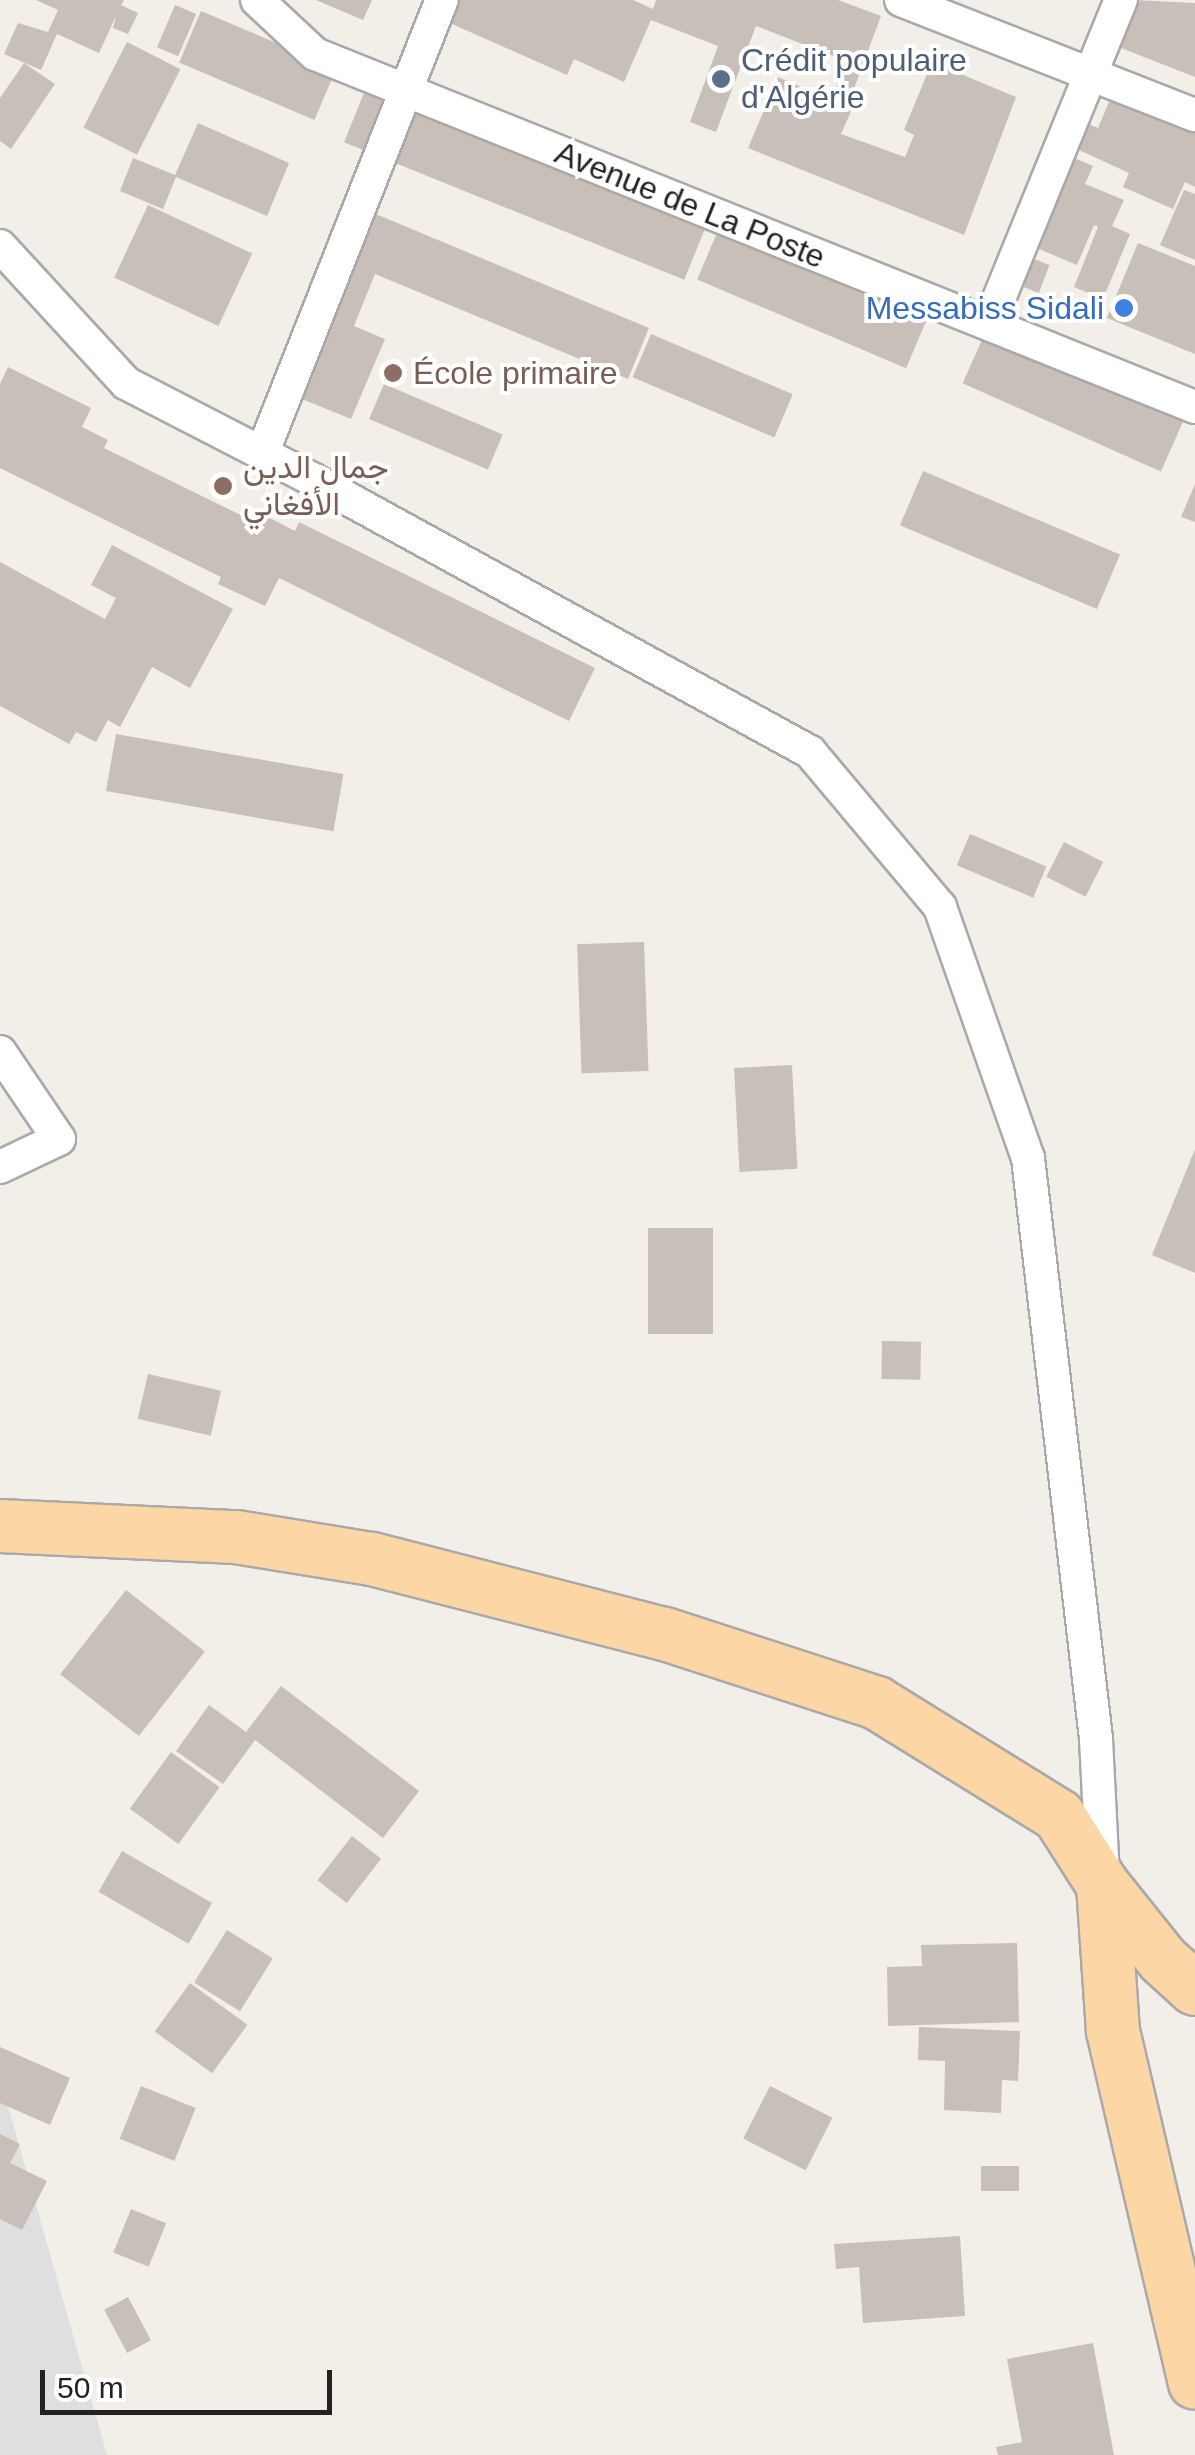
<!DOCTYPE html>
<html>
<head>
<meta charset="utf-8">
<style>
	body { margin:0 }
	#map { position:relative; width:1195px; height:2455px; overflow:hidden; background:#f2efe9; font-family:Arial,Vazirmatn,sans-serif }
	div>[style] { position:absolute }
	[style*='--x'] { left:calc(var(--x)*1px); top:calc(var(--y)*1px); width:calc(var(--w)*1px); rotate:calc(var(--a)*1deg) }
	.residential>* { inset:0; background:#e0dfdf }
	.building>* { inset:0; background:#c7bfb8; transform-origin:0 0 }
	.roads { filter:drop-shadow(2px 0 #a9a9a9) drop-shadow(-2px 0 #a9a9a9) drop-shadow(0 2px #a9a9a9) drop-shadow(0 -2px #a9a9a9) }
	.minor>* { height:32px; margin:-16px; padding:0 16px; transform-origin:16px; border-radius:16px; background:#fff }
	.primary>* { height:52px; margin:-26px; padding:0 26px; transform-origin:26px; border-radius:26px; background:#fcd6a4 }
	.dots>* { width:28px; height:28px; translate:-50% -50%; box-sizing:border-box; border:5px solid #fff; border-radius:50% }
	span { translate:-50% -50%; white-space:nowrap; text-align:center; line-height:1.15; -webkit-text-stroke:8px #fff; paint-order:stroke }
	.service-label { font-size:32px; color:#4e5e75 }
	.left { translate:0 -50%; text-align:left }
	.street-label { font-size:32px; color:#222 }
	.shop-label { font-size:32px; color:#366cbe }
	.right { translate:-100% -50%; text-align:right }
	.education-label { font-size:32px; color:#785e54 }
	.scale { position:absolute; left:40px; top:2370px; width:292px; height:45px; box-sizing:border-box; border:5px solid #222; border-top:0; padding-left:12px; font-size:30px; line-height:35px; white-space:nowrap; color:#222; -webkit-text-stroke:8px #fff; paint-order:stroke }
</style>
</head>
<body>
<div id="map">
	<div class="residential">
		<i style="clip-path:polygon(0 2078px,107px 2455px,0 2455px)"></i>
	</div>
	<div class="building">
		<i style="clip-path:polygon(36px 0,124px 0,121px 5px,138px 13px,128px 34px,113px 28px,116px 16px,99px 53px,57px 34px,41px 70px,4px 54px,18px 23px,48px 32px,58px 10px)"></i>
		<i style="clip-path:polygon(316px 0,372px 0,363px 20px)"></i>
		<i style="clip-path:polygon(431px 0,633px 0,653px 9px,656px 0,838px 0,881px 16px,849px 102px,833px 96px,846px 61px,756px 26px,716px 132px,690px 122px,718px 46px,651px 20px,624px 82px,574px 59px,567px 75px,425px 12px)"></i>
		<i style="clip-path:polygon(1134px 0,1195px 3px,1195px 77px,1116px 46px)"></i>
		<i style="left:175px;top:5px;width:23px;height:46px;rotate:23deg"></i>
		<i style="left:201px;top:11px;width:147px;height:56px;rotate:23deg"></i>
		<i style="left:127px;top:42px;width:60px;height:96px;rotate:27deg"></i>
		<i style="clip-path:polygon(932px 62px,1016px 97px,964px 235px,748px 148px,778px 77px,852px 109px,841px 134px,905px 157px,914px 135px,904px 130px)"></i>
		<i style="clip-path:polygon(24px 63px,55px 84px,11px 149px,0 141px,0 98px)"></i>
		<i style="left:368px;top:83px;width:367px;height:64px;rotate:22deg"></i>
		<i style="clip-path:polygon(1112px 95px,1195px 132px,1195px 187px,1185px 182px,1173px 209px,1123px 187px,1129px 173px,1066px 144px,1077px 119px,1098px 128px)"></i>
		<i style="clip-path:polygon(198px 123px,289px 163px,267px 216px,176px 177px,163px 209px,120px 191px,133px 158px,175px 175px)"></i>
		<i style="clip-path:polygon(1065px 154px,1093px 166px,1085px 184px,1124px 200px,1112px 226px,1130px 234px,1103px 299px,1074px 287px,1098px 227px,1094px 225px,1077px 265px,1027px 244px)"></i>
		<i style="clip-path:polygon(1184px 190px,1195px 194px,1195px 260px,1160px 245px)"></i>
		<i style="clip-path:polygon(347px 202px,649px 328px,628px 379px,375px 274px,354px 326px,385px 339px,351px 419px,270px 386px)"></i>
		<i style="left:148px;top:205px;width:115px;height:80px;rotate:25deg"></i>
		<i style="left:719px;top:228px;width:227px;height:56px;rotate:23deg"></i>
		<i style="clip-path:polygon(1138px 243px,1195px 266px,1195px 354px,1107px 318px)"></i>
		<i style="left:1029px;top:257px;width:22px;height:30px;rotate:21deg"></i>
		<i style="left:985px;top:333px;width:217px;height:55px;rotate:24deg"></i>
		<i style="left:651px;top:334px;width:154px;height:47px;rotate:23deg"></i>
		<i style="clip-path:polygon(8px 367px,91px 408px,82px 427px,108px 440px,104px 448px,261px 525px,266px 516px,295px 531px,299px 522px,595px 668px,569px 721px,279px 578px,265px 606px,218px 584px,221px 577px,0 468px,0 384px)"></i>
		<i style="left:384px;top:384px;width:129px;height:38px;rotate:23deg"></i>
		<i style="left:923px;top:471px;width:214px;height:59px;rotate:23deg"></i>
		<i style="clip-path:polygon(1195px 484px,1195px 522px,1181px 517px)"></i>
		<i style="clip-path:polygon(112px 545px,233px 609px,190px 688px,152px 667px,120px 727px,108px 720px,96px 742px,76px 732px,69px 744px,0 706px,0 562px,105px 619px,116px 598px,91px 585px)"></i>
		<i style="left:116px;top:734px;width:231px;height:58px;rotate:10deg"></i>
		<i style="left:970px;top:834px;width:83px;height:34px;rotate:23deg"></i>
		<i style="left:1064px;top:842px;width:44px;height:39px;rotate:27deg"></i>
		<i style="left:644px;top:942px;width:129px;height:67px;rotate:88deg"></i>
		<i style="left:792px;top:1065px;width:104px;height:58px;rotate:87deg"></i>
		<i style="clip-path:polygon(1195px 1149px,1195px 1273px,1152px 1255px)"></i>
		<i style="left:713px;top:1228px;width:106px;height:65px;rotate:90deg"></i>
		<i style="left:882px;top:1341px;width:39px;height:38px;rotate:1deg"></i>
		<i style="left:148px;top:1374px;width:75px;height:46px;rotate:13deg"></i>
		<i style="left:126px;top:1590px;width:100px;height:107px;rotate:38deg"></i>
		<i style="clip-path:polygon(281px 1686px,419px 1791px,383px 1838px,255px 1740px,223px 1784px,176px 1751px,209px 1705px,246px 1732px)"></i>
		<i style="left:171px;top:1752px;width:60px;height:70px;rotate:36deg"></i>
		<i style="left:352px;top:1836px;width:37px;height:56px;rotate:38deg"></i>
		<i style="left:122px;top:1851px;width:104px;height:47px;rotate:30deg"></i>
		<i style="left:227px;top:1930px;width:54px;height:62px;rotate:32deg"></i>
		<i style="clip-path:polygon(1017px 1943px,1019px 2022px,888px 2026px,887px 1967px,922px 1966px,921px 1945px)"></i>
		<i style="left:190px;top:1983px;width:71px;height:60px;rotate:36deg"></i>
		<i style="clip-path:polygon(919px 2027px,1020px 2031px,1018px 2081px,1002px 2080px,1001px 2113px,944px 2110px,945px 2061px,918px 2060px)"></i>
		<i style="clip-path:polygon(0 2047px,70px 2078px,50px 2125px,0 2103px)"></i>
		<i style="left:141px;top:2086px;width:59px;height:57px;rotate:22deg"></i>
		<i style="left:770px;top:2086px;width:70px;height:59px;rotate:27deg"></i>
		<i style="clip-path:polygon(0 2134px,20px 2144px,10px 2163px,47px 2181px,22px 2230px,0 2219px)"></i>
		<i style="left:981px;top:2166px;width:38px;height:25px"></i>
		<i style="left:131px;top:2209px;width:38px;height:47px;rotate:22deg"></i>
		<i style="clip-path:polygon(960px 2236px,965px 2316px,863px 2323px,859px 2267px,836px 2269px,834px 2244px)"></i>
		<i style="left:128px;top:2297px;width:49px;height:27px;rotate:62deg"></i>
		<i style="clip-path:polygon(1093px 2343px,1114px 2455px,998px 2455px,996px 2447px,1022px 2442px,1007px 2359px)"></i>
	</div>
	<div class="roads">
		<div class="minor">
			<i style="--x:257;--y:0;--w:79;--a:43"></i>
			<i style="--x:315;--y:54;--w:948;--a:21.86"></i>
			<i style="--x:901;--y:0;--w:316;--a:21.4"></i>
			<i style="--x:0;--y:246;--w:186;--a:47.4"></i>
			<i style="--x:126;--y:383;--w:209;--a:27.3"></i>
			<i style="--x:312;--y:479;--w:568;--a:28.73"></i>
			<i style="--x:810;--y:752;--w:202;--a:50"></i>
			<i style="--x:940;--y:907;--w:266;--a:70.7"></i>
			<i style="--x:1028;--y:1158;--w:585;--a:83.32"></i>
			<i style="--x:1096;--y:1739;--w:139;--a:87.1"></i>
			<i style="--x:989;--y:323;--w:349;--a:-67.8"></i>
			<i style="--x:262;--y:454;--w:488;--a:-68.4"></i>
			<i style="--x:0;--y:1052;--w:105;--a:55.9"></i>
			<i style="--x:59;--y:1139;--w:65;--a:154.6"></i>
		</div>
		<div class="primary">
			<i style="--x:0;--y:1526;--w:236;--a:2.7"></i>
			<i style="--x:236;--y:1537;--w:138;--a:9.2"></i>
			<i style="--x:372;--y:1559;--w:302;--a:14.4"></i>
			<i style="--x:665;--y:1634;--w:223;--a:18"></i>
			<i style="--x:877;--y:1703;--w:214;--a:31.8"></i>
			<i style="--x:1059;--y:1816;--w:82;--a:57.5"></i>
			<i style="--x:1103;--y:1885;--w:96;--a:51.3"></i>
			<i style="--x:1163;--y:1960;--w:43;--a:42.2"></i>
			<i style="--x:1103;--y:1885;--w:146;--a:86.1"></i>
			<i style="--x:1113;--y:2031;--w:361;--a:76.9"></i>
		</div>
	</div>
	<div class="dots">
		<i style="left:721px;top:79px;background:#5c6f8a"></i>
		<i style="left:1124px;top:308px;background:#3f7fe0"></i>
		<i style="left:393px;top:373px;background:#8d6e63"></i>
		<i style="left:223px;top:486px;background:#8d6e63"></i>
	</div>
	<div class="service-label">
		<span class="left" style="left:741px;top:79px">Crédit populaire<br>d'Algérie</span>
	</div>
	<div class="street-label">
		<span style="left:690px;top:205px;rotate:22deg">Avenue de La Poste</span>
	</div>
	<div class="shop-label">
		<span class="right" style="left:1104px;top:308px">Messabiss Sidali</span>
	</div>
	<div class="education-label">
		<span class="left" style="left:413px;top:373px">École primaire</span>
		<span class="left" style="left:243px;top:486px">جمال الدين<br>الأفغاني</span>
	</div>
	<div class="scale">50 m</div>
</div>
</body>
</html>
